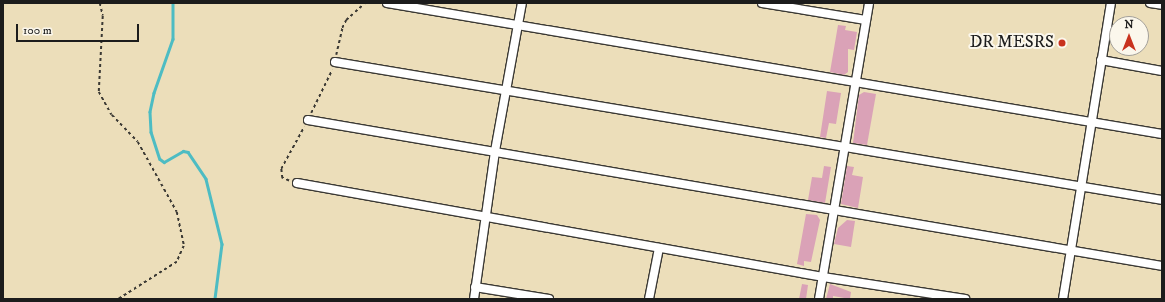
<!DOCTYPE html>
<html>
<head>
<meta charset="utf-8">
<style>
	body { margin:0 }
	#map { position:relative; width:1165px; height:302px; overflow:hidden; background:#ecdeba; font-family:"IM FELL DW Pica",serif }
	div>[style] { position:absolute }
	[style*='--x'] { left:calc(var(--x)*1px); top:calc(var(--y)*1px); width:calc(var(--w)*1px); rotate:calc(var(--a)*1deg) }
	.stream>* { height:2.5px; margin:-1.25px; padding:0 1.25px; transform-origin:1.25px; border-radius:1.25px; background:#4dbcc3 }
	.building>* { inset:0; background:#daa2b7 }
	.path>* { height:1.5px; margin-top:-0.75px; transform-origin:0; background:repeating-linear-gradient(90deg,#3b3934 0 3px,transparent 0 6px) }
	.roads { filter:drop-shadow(1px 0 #3b3934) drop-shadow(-1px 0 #3b3934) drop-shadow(0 1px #3b3934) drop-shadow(0 -1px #3b3934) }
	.minor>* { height:8px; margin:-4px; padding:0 4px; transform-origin:4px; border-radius:4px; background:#fff }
	.dots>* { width:11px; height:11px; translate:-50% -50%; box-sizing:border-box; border:2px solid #fbf7ec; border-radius:50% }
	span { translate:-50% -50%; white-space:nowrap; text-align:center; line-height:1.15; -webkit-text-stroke:4px #fbf7ec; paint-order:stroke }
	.poi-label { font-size:17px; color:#1c1c1c }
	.right { translate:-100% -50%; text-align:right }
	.frame { position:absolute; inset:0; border:4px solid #1c1c1c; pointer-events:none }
	.north { position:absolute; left:1109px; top:16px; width:40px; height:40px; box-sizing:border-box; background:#fbf7ec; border:1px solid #a29f99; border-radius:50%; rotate:0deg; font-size:11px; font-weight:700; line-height:16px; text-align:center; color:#1c1c1c }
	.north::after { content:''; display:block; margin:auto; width:14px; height:18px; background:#c8321e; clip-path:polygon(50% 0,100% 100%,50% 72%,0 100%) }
	.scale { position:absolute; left:16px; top:24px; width:123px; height:18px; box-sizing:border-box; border:2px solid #1c1c1c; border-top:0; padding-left:5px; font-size:12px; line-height:14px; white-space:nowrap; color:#1c1c1c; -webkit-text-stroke:3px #fbf7ec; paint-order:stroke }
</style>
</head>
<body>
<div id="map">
	<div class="stream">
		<i style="--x:173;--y:3;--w:36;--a:90"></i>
		<i style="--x:173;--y:39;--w:57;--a:109.4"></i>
		<i style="--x:154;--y:93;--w:19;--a:102"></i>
		<i style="--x:150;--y:112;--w:20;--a:87"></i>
		<i style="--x:151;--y:132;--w:28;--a:72"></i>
		<i style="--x:160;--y:159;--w:5;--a:37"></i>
		<i style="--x:164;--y:162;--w:22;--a:-30"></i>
		<i style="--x:183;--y:151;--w:5;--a:11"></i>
		<i style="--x:188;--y:152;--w:32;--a:56"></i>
		<i style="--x:206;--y:179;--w:67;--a:76.2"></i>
		<i style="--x:222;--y:244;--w:55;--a:97.3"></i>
	</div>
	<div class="building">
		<i style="clip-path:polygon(838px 25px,846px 26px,845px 30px,857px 32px,854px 50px,848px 49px,848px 72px,844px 75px,830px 72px)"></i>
		<i style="clip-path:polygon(827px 91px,841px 93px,836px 124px,829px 123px,826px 138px,820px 137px)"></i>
		<i style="clip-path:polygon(864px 92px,876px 94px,867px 145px,853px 143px,859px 95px)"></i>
		<i style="clip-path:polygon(824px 166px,831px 167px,825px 203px,808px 200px,812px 177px,822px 178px)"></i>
		<i style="clip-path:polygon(847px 166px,854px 167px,852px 175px,863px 177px,858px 208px,841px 204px)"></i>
		<i style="clip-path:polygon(806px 214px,817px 215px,820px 220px,811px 262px,804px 261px,804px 266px,797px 264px)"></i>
		<i style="clip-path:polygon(847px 220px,855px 221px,851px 247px,834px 244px,838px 228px)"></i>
		<i style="clip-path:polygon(802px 284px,808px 285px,806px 299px,799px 299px)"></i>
		<i style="clip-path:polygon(830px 284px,851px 292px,850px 299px,833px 296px,833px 299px,826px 299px)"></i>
	</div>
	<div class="path">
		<i style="--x:100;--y:3;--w:13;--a:77"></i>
		<i style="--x:103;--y:16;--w:76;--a:93"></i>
		<i style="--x:99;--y:92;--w:26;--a:61"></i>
		<i style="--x:112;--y:115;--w:37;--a:46"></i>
		<i style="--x:138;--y:142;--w:80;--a:60.9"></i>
		<i style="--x:177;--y:212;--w:35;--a:78"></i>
		<i style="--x:184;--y:246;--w:17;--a:114"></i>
		<i style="--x:177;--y:262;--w:69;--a:147.5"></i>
		<i style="--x:336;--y:55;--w:28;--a:-77"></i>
		<i style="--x:342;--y:28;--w:9;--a:-63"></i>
		<i style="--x:346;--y:20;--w:25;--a:-42"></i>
		<i style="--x:311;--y:113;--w:48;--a:-64"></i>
		<i style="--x:289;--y:181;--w:8;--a:-157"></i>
		<i style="--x:282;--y:178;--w:9;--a:-96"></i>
		<i style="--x:281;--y:169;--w:48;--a:-61.3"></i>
	</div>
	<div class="roads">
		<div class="minor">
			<i style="--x:387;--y:3;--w:786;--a:9.59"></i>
			<i style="--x:762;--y:3;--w:105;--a:9.3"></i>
			<i style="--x:1150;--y:3;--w:12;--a:9"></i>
			<i style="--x:1101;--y:60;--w:62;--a:10.2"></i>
			<i style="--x:335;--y:62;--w:838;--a:9.47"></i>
			<i style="--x:308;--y:120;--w:866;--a:9.7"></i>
			<i style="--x:297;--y:183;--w:534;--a:10.13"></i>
			<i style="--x:823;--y:277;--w:144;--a:8.8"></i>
			<i style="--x:475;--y:287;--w:75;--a:9.2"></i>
			<i style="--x:474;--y:299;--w:149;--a:-81.9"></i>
			<i style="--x:495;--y:151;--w:150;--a:-79.7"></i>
			<i style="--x:649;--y:299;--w:52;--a:-78.9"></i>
			<i style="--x:819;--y:299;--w:300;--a:-80.4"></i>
			<i style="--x:1063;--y:299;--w:300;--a:-80.8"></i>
		</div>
	</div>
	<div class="dots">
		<i style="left:1062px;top:43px;background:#c8321e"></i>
	</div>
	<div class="poi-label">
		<span class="right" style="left:1054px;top:43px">DR MESRS</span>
	</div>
	<div class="frame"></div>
	<div class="north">N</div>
	<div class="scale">100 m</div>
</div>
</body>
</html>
